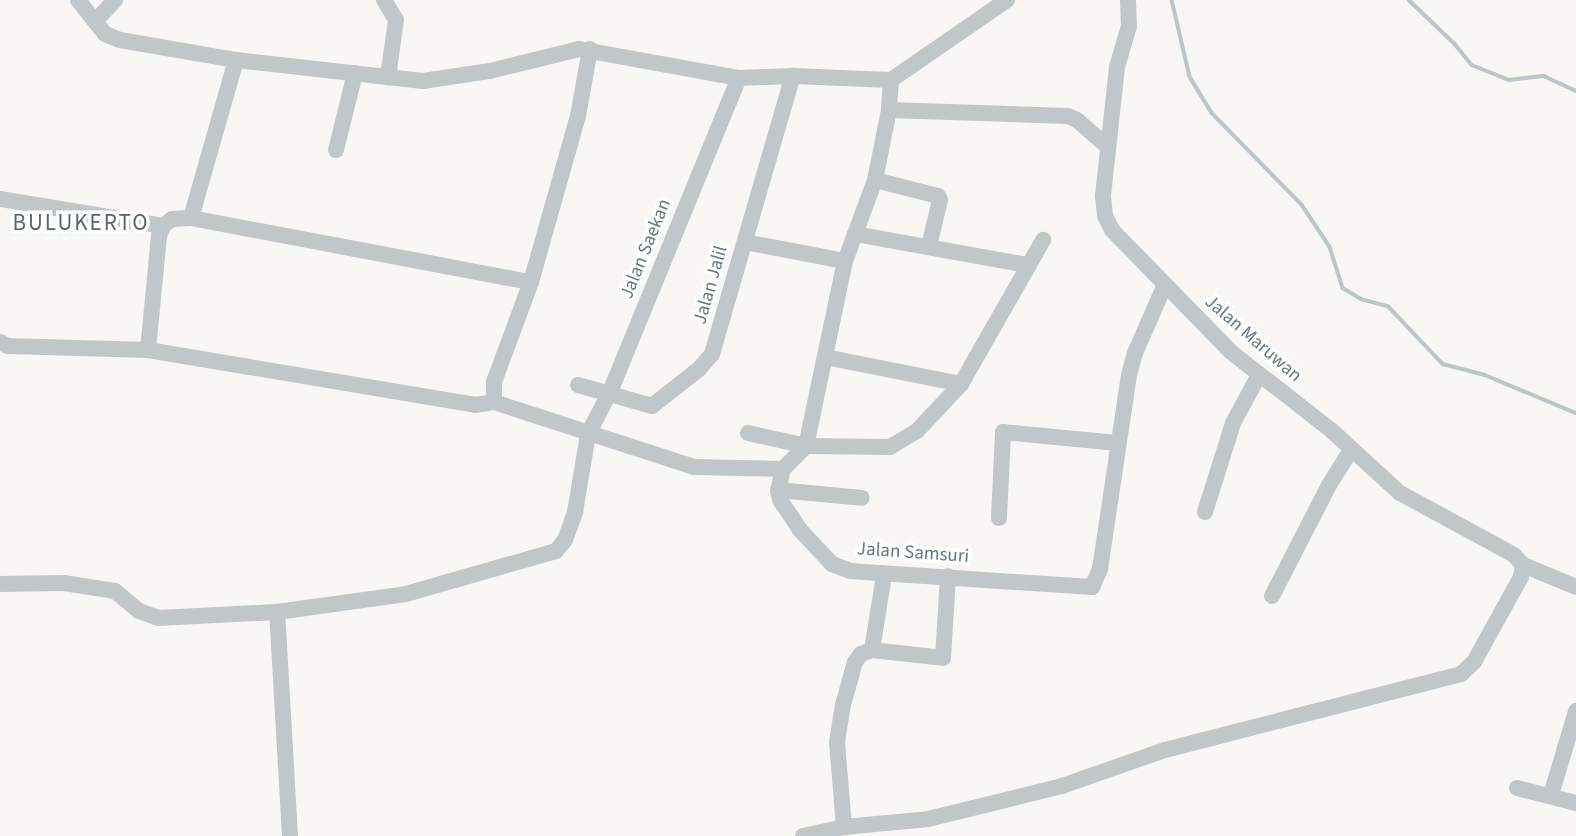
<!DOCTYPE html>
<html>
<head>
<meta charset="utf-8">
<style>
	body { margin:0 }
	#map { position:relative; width:1576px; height:836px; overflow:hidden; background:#f8f7f4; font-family:"Source Sans 3",sans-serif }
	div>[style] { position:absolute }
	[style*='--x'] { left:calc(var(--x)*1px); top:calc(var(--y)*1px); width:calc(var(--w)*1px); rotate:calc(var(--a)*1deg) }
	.stream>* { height:3.5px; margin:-1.75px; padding:0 1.75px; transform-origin:1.75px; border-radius:1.75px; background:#b6c9ca }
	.minor>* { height:16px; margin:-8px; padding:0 8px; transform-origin:8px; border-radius:8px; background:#c0c7c9 }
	span { translate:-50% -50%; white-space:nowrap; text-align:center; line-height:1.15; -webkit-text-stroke:7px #fff; paint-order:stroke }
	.street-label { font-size:19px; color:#617a82 }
	.quarter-label { font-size:23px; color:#53676c; letter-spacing:2px }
</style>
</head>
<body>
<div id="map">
	<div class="stream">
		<i style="--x:1172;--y:0;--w:79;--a:76.8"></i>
		<i style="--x:1190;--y:77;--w:42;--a:58.6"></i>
		<i style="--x:1212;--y:113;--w:129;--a:45.6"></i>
		<i style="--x:1302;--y:205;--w:50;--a:56.3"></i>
		<i style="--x:1330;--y:247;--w:43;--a:72.4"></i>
		<i style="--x:1343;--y:288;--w:21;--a:31"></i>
		<i style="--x:1361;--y:299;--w:28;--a:15"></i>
		<i style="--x:1388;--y:306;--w:80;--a:46.5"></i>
		<i style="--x:1443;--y:364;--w:43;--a:14.7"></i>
		<i style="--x:1485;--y:375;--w:99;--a:22.7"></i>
		<i style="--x:1409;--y:0;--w:64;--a:43.7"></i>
		<i style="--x:1455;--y:44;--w:27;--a:51"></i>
		<i style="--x:1472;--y:65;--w:40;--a:22"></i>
		<i style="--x:1509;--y:80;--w:35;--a:-7"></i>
		<i style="--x:1544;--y:76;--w:35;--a:25"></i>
	</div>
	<div class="minor">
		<i style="--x:78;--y:0;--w:43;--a:51.5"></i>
		<i style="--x:105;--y:34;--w:16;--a:22"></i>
		<i style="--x:120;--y:40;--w:118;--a:9.8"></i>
		<i style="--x:236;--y:60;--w:188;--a:6.4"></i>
		<i style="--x:423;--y:81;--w:68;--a:-8.5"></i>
		<i style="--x:490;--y:71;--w:92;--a:-13.9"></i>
		<i style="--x:579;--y:49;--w:163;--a:10.3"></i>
		<i style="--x:739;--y:78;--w:54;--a:-2.1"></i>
		<i style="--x:793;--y:76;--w:98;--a:2.3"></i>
		<i style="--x:891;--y:80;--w:30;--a:94"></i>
		<i style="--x:889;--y:110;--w:71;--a:101.3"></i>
		<i style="--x:875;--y:180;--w:86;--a:110.3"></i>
		<i style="--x:845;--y:261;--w:189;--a:101.9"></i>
		<i style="--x:806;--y:446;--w:33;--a:135"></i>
		<i style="--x:783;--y:469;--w:22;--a:103"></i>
		<i style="--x:778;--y:490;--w:10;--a:79"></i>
		<i style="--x:780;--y:500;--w:36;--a:56"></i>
		<i style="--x:800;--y:530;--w:47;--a:46.7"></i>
		<i style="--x:832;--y:564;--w:19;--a:21"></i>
		<i style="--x:850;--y:571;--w:243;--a:3.8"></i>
		<i style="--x:1092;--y:587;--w:20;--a:-66"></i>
		<i style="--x:1100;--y:569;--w:196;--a:-81.5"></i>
		<i style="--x:1129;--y:375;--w:23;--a:-75"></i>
		<i style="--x:1135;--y:353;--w:72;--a:-66.3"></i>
		<i style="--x:384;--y:0;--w:23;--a:59"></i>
		<i style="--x:396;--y:20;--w:58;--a:98"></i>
		<i style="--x:1128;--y:0;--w:26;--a:88"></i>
		<i style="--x:1129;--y:26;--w:43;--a:106.3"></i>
		<i style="--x:1117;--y:67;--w:130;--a:96.2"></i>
		<i style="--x:1103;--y:196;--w:20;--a:84"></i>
		<i style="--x:1105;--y:216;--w:16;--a:63"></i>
		<i style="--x:1112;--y:230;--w:170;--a:45.7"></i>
		<i style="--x:1231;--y:352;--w:128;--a:38"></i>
		<i style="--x:1332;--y:431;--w:92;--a:42.4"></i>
		<i style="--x:1400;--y:493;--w:130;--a:28.5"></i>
		<i style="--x:1514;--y:555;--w:13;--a:48"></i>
		<i style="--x:1523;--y:565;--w:57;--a:22.5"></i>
		<i style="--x:95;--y:21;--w:29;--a:-46"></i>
		<i style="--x:891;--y:80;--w:141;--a:-34.6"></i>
		<i style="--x:889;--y:110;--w:179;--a:1.9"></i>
		<i style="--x:1068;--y:116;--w:10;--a:24"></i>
		<i style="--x:1077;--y:120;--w:40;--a:41"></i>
		<i style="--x:336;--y:150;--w:79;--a:-76.1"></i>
		<i style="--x:875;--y:180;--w:65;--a:14.3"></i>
		<i style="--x:938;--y:196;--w:4;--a:63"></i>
		<i style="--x:940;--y:200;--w:47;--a:103.4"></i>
		<i style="--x:0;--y:199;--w:165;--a:9.4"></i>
		<i style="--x:191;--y:218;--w:164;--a:-74.1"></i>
		<i style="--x:855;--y:234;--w:176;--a:10.2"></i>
		<i style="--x:745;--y:242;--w:102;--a:10.8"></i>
		<i style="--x:0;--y:342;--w:9;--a:27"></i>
		<i style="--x:8;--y:346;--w:140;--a:1.6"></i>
		<i style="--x:148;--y:350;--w:332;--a:9.5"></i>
		<i style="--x:475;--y:405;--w:19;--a:-9"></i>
		<i style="--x:494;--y:402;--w:210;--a:18"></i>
		<i style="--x:694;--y:467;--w:89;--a:1.3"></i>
		<i style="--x:148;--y:350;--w:115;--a:-84.5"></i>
		<i style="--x:159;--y:236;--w:11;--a:-68"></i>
		<i style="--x:163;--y:226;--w:11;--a:-38"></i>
		<i style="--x:172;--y:219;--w:19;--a:-3"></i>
		<i style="--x:191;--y:218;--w:346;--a:10.7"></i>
		<i style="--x:825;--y:357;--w:139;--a:11.2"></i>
		<i style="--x:578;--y:385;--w:77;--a:15.8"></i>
		<i style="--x:652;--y:406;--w:60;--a:-38.2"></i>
		<i style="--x:699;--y:369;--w:20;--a:-49"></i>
		<i style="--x:712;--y:354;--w:290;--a:-73.8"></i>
		<i style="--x:494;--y:402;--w:20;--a:-90"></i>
		<i style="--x:494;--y:382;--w:107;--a:-69.7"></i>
		<i style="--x:531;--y:282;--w:173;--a:-74.2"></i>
		<i style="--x:578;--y:116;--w:68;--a:-79.8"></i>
		<i style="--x:748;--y:433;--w:59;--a:12.6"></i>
		<i style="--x:806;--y:446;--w:84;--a:0.7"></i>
		<i style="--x:890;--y:447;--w:31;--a:-31"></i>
		<i style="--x:917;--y:431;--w:64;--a:-46.9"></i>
		<i style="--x:961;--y:384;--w:166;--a:-60.3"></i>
		<i style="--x:778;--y:490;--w:84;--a:5.4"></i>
		<i style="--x:1205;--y:512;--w:93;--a:-72.5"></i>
		<i style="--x:1233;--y:423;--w:55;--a:-61.6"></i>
		<i style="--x:999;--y:518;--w:86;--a:-87.3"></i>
		<i style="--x:1003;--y:432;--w:115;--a:5.5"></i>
		<i style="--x:0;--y:584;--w:64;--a:-0.9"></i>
		<i style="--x:64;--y:583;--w:52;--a:8.9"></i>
		<i style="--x:115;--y:591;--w:31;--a:40"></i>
		<i style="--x:139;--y:611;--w:20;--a:20"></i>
		<i style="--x:158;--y:618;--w:119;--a:-2.9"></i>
		<i style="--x:1272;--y:596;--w:125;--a:-62.8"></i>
		<i style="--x:1329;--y:485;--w:41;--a:-57.8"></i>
		<i style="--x:872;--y:650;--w:76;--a:-80.9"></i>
		<i style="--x:1517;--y:788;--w:61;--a:14.3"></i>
		<i style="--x:1551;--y:795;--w:88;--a:-73.4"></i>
		<i style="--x:844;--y:827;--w:85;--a:-94.7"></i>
		<i style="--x:837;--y:742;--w:37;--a:-81"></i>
		<i style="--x:843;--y:705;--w:45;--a:-74.4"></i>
		<i style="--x:855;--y:662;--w:10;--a:-53"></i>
		<i style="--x:861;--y:654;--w:12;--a:-20"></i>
		<i style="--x:872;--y:650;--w:71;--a:6.4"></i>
		<i style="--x:943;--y:658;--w:82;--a:-86.5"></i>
		<i style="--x:290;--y:836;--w:224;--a:-93.3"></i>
		<i style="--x:277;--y:612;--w:130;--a:-7.9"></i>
		<i style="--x:406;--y:594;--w:156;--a:-16"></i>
		<i style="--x:556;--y:551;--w:14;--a:-51"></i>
		<i style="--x:565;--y:540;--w:30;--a:-70"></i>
		<i style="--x:575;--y:512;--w:79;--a:-80.5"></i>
		<i style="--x:588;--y:434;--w:47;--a:-62.4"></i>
		<i style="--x:610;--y:392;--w:339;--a:-67.7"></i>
		<i style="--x:803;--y:836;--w:42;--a:-12.4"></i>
		<i style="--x:844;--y:827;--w:84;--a:-5.4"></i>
		<i style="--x:928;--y:819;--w:138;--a:-13.8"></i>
		<i style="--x:1062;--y:786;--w:109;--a:-19.3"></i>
		<i style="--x:1165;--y:750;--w:306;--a:-14.4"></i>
		<i style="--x:1461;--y:674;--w:18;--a:-43"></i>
		<i style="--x:1474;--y:662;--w:97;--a:-61.1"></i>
		<i style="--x:1521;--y:577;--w:12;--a:-81"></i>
	</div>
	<div class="street-label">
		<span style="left:646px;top:249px;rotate:-68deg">Jalan Saekan</span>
		<span style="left:711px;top:285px;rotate:-74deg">Jalan Jalil</span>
		<span style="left:1253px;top:339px;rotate:41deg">Jalan Maruwan</span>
		<span style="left:913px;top:553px;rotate:4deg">Jalan Samsuri</span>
	</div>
	<div class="quarter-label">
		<span style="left:81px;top:223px">BULUKERTO</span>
	</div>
</div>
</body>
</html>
